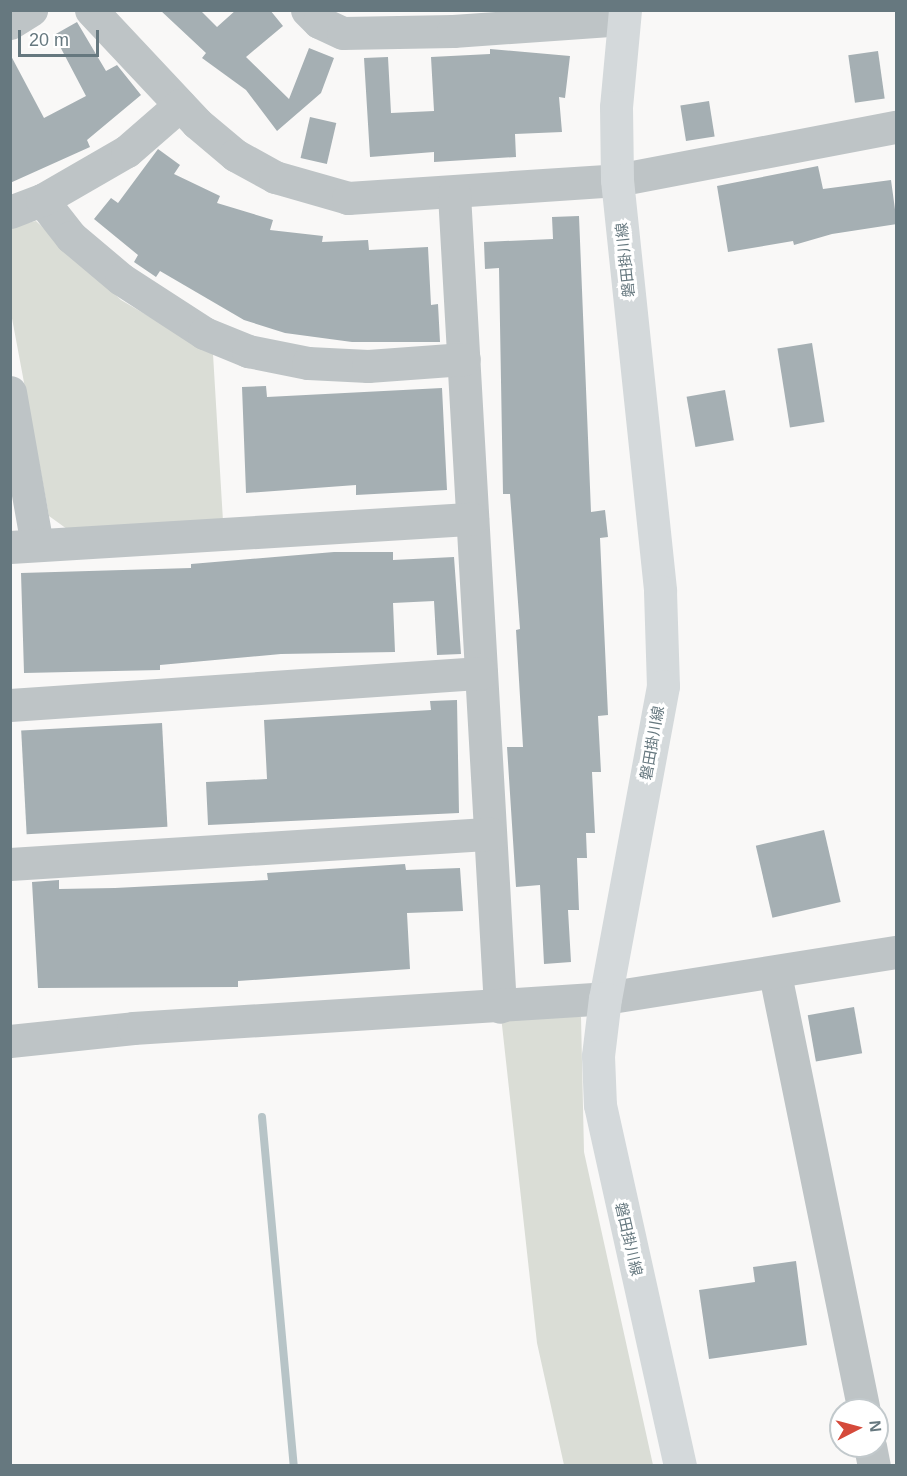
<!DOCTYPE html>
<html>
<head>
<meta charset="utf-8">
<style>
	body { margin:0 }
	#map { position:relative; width:907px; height:1476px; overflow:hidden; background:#f9f8f7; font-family:Helvetica,"Noto Sans JP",sans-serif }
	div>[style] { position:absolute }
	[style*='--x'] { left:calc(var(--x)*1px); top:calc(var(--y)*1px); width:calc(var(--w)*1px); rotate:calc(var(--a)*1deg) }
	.green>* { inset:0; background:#daddd6 }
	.stream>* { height:8px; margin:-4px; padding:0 4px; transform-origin:4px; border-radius:4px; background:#b7c4c7 }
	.building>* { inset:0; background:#a5afb3; transform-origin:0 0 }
	.minor>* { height:33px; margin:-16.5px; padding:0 16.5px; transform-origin:16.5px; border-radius:16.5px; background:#bec4c6 }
	.major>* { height:33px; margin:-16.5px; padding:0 16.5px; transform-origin:16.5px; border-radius:16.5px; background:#d4d9db }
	span { translate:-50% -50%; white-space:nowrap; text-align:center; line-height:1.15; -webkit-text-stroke:6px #fff; paint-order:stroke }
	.street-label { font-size:15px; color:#66787f }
	.frame { position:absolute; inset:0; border:12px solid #66787f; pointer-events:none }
	.north { position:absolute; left:829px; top:1398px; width:60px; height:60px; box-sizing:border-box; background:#fff; border:2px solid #c2c9cc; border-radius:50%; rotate:84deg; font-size:16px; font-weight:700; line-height:24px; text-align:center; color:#66787f }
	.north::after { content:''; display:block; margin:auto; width:21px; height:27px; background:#d54a3b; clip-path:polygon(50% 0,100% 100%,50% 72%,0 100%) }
	.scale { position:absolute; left:18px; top:30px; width:81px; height:27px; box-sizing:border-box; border:3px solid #66787f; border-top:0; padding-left:8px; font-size:18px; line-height:21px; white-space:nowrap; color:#66787f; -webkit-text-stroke:4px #fff; paint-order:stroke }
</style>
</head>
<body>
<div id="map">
	<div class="green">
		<i style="clip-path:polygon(36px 221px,121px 300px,213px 354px,223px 521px,67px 529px,49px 516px,11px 313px,10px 227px)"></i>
		<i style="clip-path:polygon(500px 1007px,581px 1017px,584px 1152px,653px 1465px,564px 1465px,537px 1343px)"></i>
	</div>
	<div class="stream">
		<i style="--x:262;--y:1117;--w:350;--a:84.8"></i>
	</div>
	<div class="building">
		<i style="clip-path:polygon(160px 10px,200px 10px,217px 27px,236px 10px,270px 10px,283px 26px,246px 57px,289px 99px,309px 48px,334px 58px,321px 93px,277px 131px,246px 90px,202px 58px,206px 53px)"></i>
		<i style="clip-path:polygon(77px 22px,106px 71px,117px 65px,141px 95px,87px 140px,90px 147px,10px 183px,10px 54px,44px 118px,86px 96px,54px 35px)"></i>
		<i style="clip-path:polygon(490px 49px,570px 56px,565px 98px,559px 97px,562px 132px,515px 134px,516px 157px,434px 162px,434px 152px,370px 157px,364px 58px,388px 57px,391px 113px,434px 111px,431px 57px,490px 54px)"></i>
		<i style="left:878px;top:51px;width:48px;height:30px;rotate:82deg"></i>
		<i style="left:709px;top:101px;width:36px;height:29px;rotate:81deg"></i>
		<i style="left:310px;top:117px;width:27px;height:42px;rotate:13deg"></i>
		<i style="clip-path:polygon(158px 149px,180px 165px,174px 174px,220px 196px,217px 203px,273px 220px,270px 230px,323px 236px,322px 242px,368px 240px,369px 250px,428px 247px,431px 305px,438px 304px,440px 342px,352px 342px,285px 333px,244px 320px,160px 271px,156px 277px,134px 262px,138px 255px,94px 219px,111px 198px,118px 203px)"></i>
		<i style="clip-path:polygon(818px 166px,823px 189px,891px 180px,897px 224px,832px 234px,794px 245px,793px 241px,728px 252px,717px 186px)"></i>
		<i style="clip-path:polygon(579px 216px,591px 512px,605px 510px,608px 537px,600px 538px,608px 715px,598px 716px,601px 772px,592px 772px,595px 833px,586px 833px,587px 858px,577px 858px,579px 910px,568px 910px,571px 962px,544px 964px,540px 885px,516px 887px,507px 747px,523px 747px,516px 630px,520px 629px,510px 494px,503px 494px,499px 268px,485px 269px,484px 242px,553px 239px,552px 217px)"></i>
		<i style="left:812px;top:343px;width:80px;height:35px;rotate:81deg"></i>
		<i style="clip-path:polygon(266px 386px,267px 397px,442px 388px,447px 490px,356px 495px,356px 485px,246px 493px,242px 387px)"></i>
		<i style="left:725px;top:390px;width:51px;height:39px;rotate:80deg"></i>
		<i style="clip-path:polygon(334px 552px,393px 552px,393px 560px,454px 557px,461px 654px,437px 655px,434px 601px,393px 603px,395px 652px,281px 654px,160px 665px,160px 670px,24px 673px,21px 573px,191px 568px,191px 564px)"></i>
		<i style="clip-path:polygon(457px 700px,459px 813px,208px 825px,206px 782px,267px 779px,264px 720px,431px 710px,430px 701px)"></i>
		<i style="left:162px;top:723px;width:104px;height:141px;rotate:87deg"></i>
		<i style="left:824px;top:830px;width:74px;height:70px;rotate:77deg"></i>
		<i style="clip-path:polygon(405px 864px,406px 870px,460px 868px,463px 911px,407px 913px,410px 969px,238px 981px,238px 987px,38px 988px,32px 882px,59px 880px,59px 889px,115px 888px,268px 880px,267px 873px)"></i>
		<i style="left:854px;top:1007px;width:47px;height:47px;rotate:80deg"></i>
		<i style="clip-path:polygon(796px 1261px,807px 1345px,709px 1359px,699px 1290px,755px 1282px,753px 1267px)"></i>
	</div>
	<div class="minor">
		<i style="--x:91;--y:10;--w:155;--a:46.8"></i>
		<i style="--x:197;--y:123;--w:50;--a:40.1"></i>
		<i style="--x:235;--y:155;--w:46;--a:28.8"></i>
		<i style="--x:275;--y:177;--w:76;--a:16"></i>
		<i style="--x:348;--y:198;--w:270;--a:-3.8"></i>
		<i style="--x:617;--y:180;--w:284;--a:-10.8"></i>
		<i style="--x:307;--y:10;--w:17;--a:45"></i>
		<i style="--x:319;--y:22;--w:26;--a:25"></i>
		<i style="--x:343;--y:33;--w:110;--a:-1"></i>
		<i style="--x:453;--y:31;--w:171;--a:-4"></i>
		<i style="--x:10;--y:23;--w:25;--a:-32"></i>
		<i style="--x:454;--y:194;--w:814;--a:86.76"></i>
		<i style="--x:42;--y:200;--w:47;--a:51.9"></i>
		<i style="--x:71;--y:237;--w:65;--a:40"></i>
		<i style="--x:121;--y:279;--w:99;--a:33"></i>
		<i style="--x:204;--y:333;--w:48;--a:22.2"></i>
		<i style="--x:248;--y:351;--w:61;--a:11.3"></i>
		<i style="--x:308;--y:363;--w:60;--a:2.9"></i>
		<i style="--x:368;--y:366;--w:96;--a:-4.2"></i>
		<i style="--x:10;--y:212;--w:34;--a:-21"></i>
		<i style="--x:42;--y:200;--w:98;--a:-30"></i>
		<i style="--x:127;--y:151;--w:70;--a:-41"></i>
		<i style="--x:10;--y:392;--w:155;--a:80"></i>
		<i style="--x:10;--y:547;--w:463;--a:-3.5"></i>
		<i style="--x:10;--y:705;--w:472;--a:-3.9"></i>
		<i style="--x:10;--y:864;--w:481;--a:-3.6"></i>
		<i style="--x:775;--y:974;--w:445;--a:78.5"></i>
		<i style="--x:10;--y:1041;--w:124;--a:-6"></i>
		<i style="--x:133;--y:1028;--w:473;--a:-3.6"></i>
		<i style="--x:605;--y:998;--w:295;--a:-9"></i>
		<i style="--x:870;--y:1446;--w:20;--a:79"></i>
	</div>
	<div class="major">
		<i style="--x:625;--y:10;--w:97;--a:95.3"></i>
		<i style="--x:616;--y:107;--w:73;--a:89.2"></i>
		<i style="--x:617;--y:180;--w:413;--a:84"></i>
		<i style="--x:660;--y:591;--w:95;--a:88.2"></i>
		<i style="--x:663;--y:686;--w:317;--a:100.5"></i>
		<i style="--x:605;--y:998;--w:58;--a:96.9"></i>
		<i style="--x:598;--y:1056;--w:49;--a:87.7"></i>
		<i style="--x:600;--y:1105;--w:370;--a:77.5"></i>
	</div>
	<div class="street-label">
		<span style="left:625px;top:260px;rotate:-96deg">磐田掛川線</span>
		<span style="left:652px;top:743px;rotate:-80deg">磐田掛川線</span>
		<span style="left:629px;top:1239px;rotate:77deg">磐田掛川線</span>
	</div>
	<div class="frame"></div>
	<div class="north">N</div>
	<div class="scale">20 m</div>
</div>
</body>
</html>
